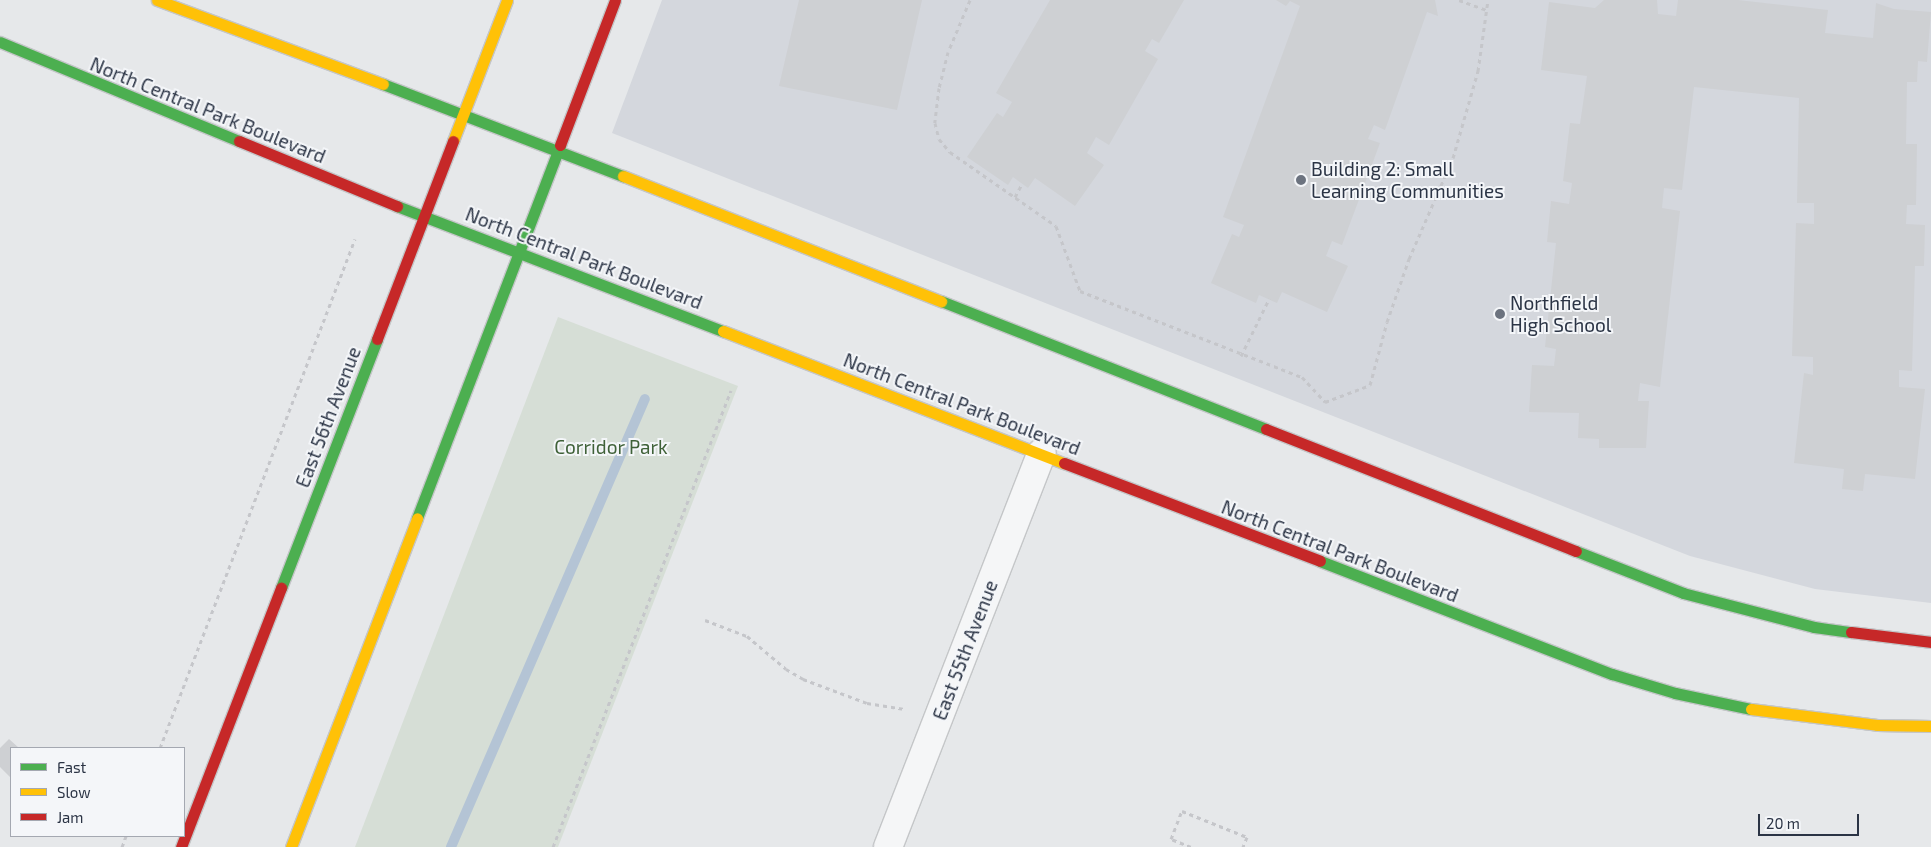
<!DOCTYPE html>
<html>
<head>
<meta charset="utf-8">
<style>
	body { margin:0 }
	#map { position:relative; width:1931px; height:847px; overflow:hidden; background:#e6e8ea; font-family:"Exo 2",sans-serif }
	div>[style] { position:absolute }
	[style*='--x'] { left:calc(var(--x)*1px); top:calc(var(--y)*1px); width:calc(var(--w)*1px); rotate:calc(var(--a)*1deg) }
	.built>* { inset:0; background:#d4d7dd }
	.green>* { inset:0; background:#d6ded6 }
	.stream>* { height:10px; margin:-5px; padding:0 5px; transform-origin:5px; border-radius:5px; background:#b4c4d5 }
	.building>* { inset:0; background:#ced0d3 }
	.path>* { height:3px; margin-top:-1.5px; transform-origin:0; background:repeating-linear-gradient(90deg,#c5c6ca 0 4px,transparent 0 8px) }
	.roads { filter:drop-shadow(1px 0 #c4c6c8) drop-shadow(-1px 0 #c4c6c8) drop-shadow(0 1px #c4c6c8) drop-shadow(0 -1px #c4c6c8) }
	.street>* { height:28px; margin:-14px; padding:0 14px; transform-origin:14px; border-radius:14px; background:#f5f6f7 }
	.fast>* { height:11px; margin:-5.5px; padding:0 5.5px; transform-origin:5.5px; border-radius:5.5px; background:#4caf50 }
	.slow>* { height:11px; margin:-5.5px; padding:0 5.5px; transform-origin:5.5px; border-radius:5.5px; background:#ffc107 }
	.jam>* { height:11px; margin:-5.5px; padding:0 5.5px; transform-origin:5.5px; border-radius:5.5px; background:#c62828 }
	.dots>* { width:14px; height:14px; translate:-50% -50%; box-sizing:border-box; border:2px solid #f4f6f9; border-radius:50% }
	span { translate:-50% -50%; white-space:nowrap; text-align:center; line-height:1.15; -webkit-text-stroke:4px #f4f6f9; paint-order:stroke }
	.street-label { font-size:19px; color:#2b3445 }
	.poi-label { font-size:19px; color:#2b3445 }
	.left { translate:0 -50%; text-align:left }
	.park-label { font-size:19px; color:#3f6138 }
	.legend { position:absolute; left:10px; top:747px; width:175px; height:90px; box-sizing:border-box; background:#f4f6f9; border:1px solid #a4a8b1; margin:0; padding:6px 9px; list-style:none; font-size:15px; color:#2b3445 }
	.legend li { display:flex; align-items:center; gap:10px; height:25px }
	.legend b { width:25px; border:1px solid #a4a8b1 }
	.scale { position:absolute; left:1758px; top:814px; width:101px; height:22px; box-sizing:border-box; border:2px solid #2b3445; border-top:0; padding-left:6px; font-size:15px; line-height:18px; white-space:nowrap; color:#2b3445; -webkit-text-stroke:4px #f4f6f9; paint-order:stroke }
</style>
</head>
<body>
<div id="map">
	<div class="built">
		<i style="clip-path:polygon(662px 0,1931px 0,1931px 603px,1815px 589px,1690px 556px,612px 133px)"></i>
	</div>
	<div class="green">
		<i style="clip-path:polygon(558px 317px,738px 386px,558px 847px,355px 847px)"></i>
	</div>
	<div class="stream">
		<i style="--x:451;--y:847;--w:488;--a:-66.6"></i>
	</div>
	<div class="building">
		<i style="clip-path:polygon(799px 0,922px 0,897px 110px,779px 86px)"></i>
		<i style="clip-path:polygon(1050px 0,1184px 0,1159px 43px,1152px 39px,1145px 51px,1158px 59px,1109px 145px,1096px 137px,1087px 153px,1104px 165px,1075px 206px,1035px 178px,1028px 188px,1013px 177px,1008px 185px,967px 157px,997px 113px,1003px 117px,1012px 102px,996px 93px)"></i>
		<i style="clip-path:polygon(1276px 0,1435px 0,1438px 16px,1427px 12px,1385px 130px,1374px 125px,1368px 139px,1380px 143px,1342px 245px,1332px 241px,1326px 256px,1348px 266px,1327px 312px,1282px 292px,1277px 303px,1259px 295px,1256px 303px,1211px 283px,1232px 234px,1239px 237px,1244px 225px,1223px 217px,1300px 6px,1290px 1px,1286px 6px)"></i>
		<i style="clip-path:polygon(1604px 0,1657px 0,1658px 14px,1676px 16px,1678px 0,1738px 0,1828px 10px,1825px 33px,1873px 38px,1876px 3px,1894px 9px,1931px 12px,1927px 62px,1918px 61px,1917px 82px,1907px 82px,1906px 144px,1917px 144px,1916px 205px,1907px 205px,1906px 224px,1925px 225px,1924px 266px,1915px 266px,1912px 371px,1899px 370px,1899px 387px,1925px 389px,1915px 479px,1865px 474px,1863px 491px,1842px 489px,1844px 469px,1794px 463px,1804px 373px,1813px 375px,1813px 357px,1792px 356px,1796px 223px,1814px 224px,1814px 203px,1797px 203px,1799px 98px,1694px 87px,1682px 190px,1664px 188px,1662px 208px,1680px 211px,1660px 387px,1640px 383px,1638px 401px,1649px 401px,1646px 448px,1599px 448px,1599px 439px,1578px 438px,1579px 413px,1529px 412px,1532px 365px,1554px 366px,1556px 349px,1545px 347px,1556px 243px,1547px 242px,1551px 201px,1569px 204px,1572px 183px,1563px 181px,1570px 123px,1580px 124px,1587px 76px,1541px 70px,1549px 2px,1595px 8px)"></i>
		<i style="clip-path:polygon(9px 739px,19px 748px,11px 748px,11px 778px,0 767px,0 748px)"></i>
	</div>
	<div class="path">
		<i style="--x:970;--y:0;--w:56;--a:112.9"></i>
		<i style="--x:948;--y:52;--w:37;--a:104"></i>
		<i style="--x:939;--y:88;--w:35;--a:97"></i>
		<i style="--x:935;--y:123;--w:16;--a:76"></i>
		<i style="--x:939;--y:139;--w:17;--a:50"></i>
		<i style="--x:950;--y:152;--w:129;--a:34.9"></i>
		<i style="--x:1056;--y:226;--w:69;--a:69.7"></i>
		<i style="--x:1080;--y:291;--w:238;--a:21.2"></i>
		<i style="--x:1302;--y:377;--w:34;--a:47"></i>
		<i style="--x:1325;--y:402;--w:48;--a:-20.7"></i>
		<i style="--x:1370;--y:385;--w:65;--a:-74.9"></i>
		<i style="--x:1387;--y:322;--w:67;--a:-70.8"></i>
		<i style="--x:1409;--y:259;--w:110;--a:-66.5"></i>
		<i style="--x:1453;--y:158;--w:91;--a:-74"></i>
		<i style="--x:1478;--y:71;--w:72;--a:-82"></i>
		<i style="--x:1459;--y:0;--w:29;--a:20"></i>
		<i style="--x:1015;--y:197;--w:15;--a:-62"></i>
		<i style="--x:1241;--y:356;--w:64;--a:-63.8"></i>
		<i style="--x:705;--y:620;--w:45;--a:20.9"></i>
		<i style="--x:747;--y:636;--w:51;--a:40.2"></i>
		<i style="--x:786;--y:669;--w:20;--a:30"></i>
		<i style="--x:803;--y:679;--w:68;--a:20.6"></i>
		<i style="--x:867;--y:703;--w:38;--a:9"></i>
		<i style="--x:160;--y:748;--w:545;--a:-69.04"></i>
		<i style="--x:122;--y:847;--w:12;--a:-70"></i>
		<i style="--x:553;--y:847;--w:490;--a:-68.7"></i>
		<i style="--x:1191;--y:847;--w:22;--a:-158"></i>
		<i style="--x:1171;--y:839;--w:30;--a:-69"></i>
		<i style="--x:1182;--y:811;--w:70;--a:21.8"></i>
		<i style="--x:1247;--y:837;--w:11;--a:112"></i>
	</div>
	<div class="roads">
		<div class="street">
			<i style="--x:888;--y:847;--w:423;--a:-68.7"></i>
		</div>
		<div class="fast">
			<i style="--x:0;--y:42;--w:259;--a:22.5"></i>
			<i style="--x:383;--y:84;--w:257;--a:21"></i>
			<i style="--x:397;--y:206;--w:349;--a:21"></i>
			<i style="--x:941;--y:301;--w:349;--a:21.5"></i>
			<i style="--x:417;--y:518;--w:399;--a:-69"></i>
			<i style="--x:1576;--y:551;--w:115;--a:21.4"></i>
			<i style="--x:1683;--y:593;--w:135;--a:14.5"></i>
			<i style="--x:1814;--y:627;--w:37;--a:8"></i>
			<i style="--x:1320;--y:561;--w:313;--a:21.2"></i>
			<i style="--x:1612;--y:674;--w:66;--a:16.8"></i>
			<i style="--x:1675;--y:693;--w:78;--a:11.9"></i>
			<i style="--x:281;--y:588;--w:267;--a:-68.9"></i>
		</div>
		<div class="slow">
			<i style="--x:157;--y:0;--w:241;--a:20.4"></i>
			<i style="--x:453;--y:141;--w:151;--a:-69"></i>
			<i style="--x:623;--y:176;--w:342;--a:21.5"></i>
			<i style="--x:723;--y:331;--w:366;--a:21.2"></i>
			<i style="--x:1751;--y:709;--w:127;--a:7.2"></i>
			<i style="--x:1877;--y:725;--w:54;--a:1.1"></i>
			<i style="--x:291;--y:847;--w:352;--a:-69"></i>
		</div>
		<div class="jam">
			<i style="--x:239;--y:141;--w:171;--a:22.4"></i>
			<i style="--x:560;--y:145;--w:155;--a:-69.2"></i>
			<i style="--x:377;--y:339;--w:212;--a:-69"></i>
			<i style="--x:1266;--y:429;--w:333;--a:21.5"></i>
			<i style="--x:1064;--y:463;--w:274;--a:20.9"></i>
			<i style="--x:1851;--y:632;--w:81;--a:7.1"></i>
			<i style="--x:181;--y:847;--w:278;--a:-68.9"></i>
		</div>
	</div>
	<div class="dots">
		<i style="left:1301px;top:180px;background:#6c737f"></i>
		<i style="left:1500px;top:314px;background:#6c737f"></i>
	</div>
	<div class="street-label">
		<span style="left:208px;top:110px;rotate:22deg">North Central Park Boulevard</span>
		<span style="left:584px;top:258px;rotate:21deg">North Central Park Boulevard</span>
		<span style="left:962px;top:404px;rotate:21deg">North Central Park Boulevard</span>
		<span style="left:328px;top:417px;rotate:-69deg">East 56th Avenue</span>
		<span style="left:1340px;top:551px;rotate:21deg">North Central Park Boulevard</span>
		<span style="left:965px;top:650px;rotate:-69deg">East 55th Avenue</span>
	</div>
	<div class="poi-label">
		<span class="left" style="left:1311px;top:180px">Building 2: Small<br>Learning Communities</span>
		<span class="left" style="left:1510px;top:314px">Northfield<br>High School</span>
	</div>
	<div class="park-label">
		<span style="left:611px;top:447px">Corridor Park</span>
	</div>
	<ul class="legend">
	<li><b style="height:6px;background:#4caf50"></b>Fast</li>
	<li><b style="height:6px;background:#ffc107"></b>Slow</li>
	<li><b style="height:6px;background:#c62828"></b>Jam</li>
	</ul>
	<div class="scale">20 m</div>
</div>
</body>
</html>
